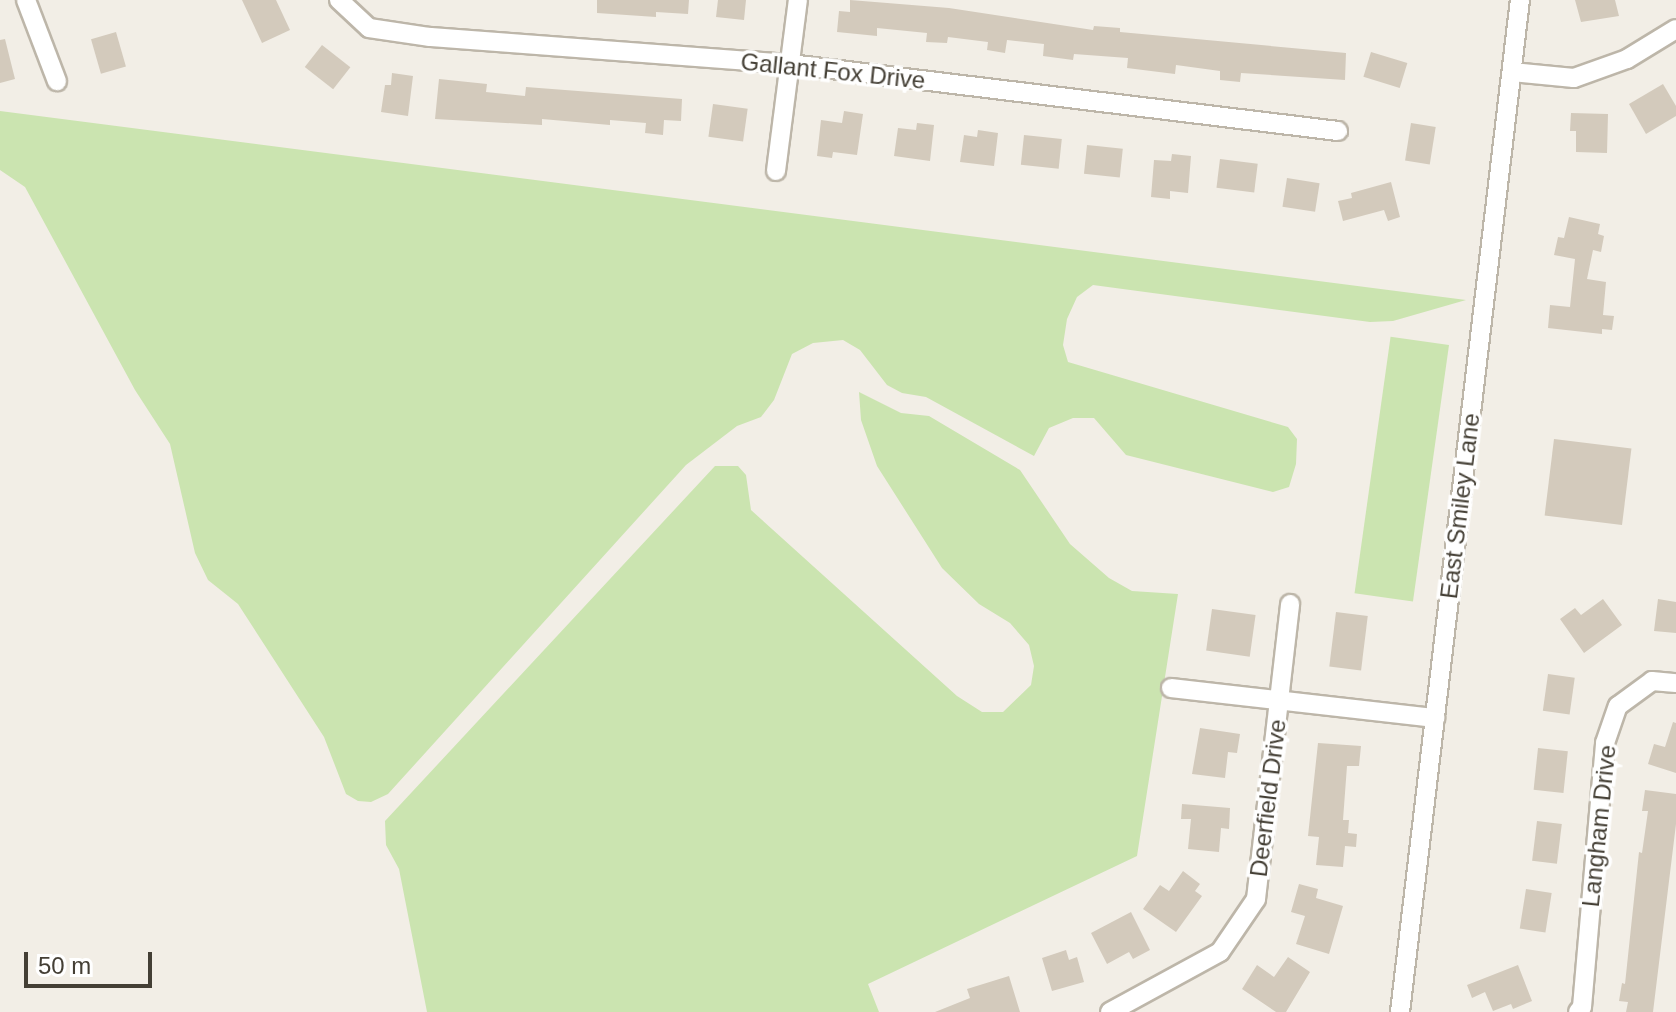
<!DOCTYPE html>
<html>
<head>
<meta charset="utf-8">
<style>
	body { margin:0 }
	#map { position:relative; width:1676px; height:1012px; overflow:hidden; background:#f2eee6; font-family:Helvetica,sans-serif }
	div>[style] { position:absolute }
	[style*='--x'] { left:calc(var(--x)*1px); top:calc(var(--y)*1px); width:calc(var(--w)*1px); rotate:calc(var(--a)*1deg) }
	.green>* { inset:0; background:#cbe4b0; transform-origin:0 0 }
	.building>* { inset:0; background:#d3cabc; transform-origin:0 0 }
	.roads { filter:drop-shadow(2px 0 #bdb6a9) drop-shadow(-2px 0 #bdb6a9) drop-shadow(0 2px #bdb6a9) drop-shadow(0 -2px #bdb6a9) }
	.minor>* { height:18px; margin:-9px; padding:0 9px; transform-origin:9px; border-radius:9px; background:#fff }
	span { translate:-50% -50%; white-space:nowrap; text-align:center; line-height:1.15; -webkit-text-stroke:7px #fff; paint-order:stroke }
	.street-label { font-size:24px; color:#443f35 }
	.scale { position:absolute; left:24px; top:952px; width:128px; height:36px; box-sizing:border-box; border:4px solid #443f35; border-top:0; padding-left:10px; font-size:24px; line-height:28px; white-space:nowrap; color:#443f35; -webkit-text-stroke:6px #fff; paint-order:stroke }
</style>
</head>
<body>
<div id="map">
	<div class="green">
		<i style="clip-path:polygon(0 112px,0 111px,1466px 300px,1393px 321px,1370px 322px,1093px 285px,1077px 297px,1067px 319px,1063px 345px,1068px 362px,1288px 427px,1297px 439px,1296px 464px,1289px 487px,1273px 492px,1126px 455px,1094px 418px,1073px 418px,1049px 428px,1034px 456px,926px 397px,902px 393px,887px 385px,860px 350px,843px 340px,813px 343px,792px 354px,774px 400px,761px 417px,737px 426px,686px 465px,388px 794px,371px 802px,358px 801px,346px 794px,324px 737px,238px 604px,208px 580px,195px 553px,170px 444px,135px 390px,25px 187px,0 170px)"></i>
		<i style="left:1449px;top:345px;width:259px;height:59px;rotate:98deg"></i>
		<i style="clip-path:polygon(859px 392px,901px 413px,929px 416px,1020px 470px,1070px 544px,1109px 578px,1132px 591px,1178px 594px,1137px 856px,868px 984px,879px 1012px,427px 1012px,399px 869px,386px 845px,385px 821px,715px 466px,738px 466px,746px 475px,751px 510px,957px 696px,982px 712px,1003px 712px,1031px 685px,1034px 666px,1029px 645px,1010px 623px,979px 604px,942px 568px,877px 466px,861px 420px)"></i>
	</div>
	<div class="building">
		<i style="clip-path:polygon(242px 0,276px 0,290px 30px,262px 43px)"></i>
		<i style="clip-path:polygon(597px 0,689px 0,688px 14px,656px 12px,656px 17px,597px 13px)"></i>
		<i style="clip-path:polygon(718px 0,746px 0,744px 20px,716px 17px)"></i>
		<i style="clip-path:polygon(850px 0,949px 8px,1093px 30px,1094px 26px,1120px 28px,1120px 32px,1346px 53px,1345px 80px,1241px 73px,1240px 82px,1220px 80px,1220px 71px,1176px 65px,1175px 74px,1127px 68px,1128px 58px,1074px 54px,1073px 60px,1043px 56px,1044px 44px,1007px 40px,1005px 53px,987px 50px,988px 42px,948px 37px,947px 43px,926px 42px,927px 33px,877px 28px,877px 36px,837px 32px,839px 11px,850px 12px)"></i>
		<i style="clip-path:polygon(1575px 0,1615px 0,1619px 16px,1581px 22px)"></i>
		<i style="left:116px;top:32px;width:36px;height:26px;rotate:74deg"></i>
		<i style="clip-path:polygon(5px 39px,15px 79px,0 83px,0 40px)"></i>
		<i style="left:322px;top:45px;width:36px;height:28px;rotate:38deg"></i>
		<i style="left:1371px;top:52px;width:38px;height:26px;rotate:17deg"></i>
		<i style="clip-path:polygon(392px 73px,413px 76px,408px 116px,381px 112px,385px 85px,391px 85px)"></i>
		<i style="clip-path:polygon(439px 79px,487px 84px,486px 92px,525px 96px,526px 87px,682px 99px,681px 121px,664px 120px,663px 135px,645px 133px,646px 123px,610px 120px,610px 125px,542px 119px,542px 125px,435px 119px)"></i>
		<i style="clip-path:polygon(1663px 84px,1676px 106px,1676px 116px,1646px 134px,1629px 104px)"></i>
		<i style="left:713px;top:104px;width:35px;height:33px;rotate:8deg"></i>
		<i style="clip-path:polygon(844px 111px,863px 114px,857px 155px,833px 152px,832px 158px,817px 156px,821px 120px,842px 123px)"></i>
		<i style="clip-path:polygon(1571px 113px,1608px 114px,1607px 153px,1576px 152px,1576px 131px,1570px 131px)"></i>
		<i style="clip-path:polygon(917px 123px,934px 125px,930px 161px,894px 156px,898px 128px,916px 130px)"></i>
		<i style="left:1411px;top:123px;width:25px;height:38px;rotate:9deg"></i>
		<i style="clip-path:polygon(978px 130px,998px 133px,994px 166px,960px 162px,964px 135px,977px 137px)"></i>
		<i style="left:1024px;top:135px;width:38px;height:30px;rotate:6deg"></i>
		<i style="left:1087px;top:145px;width:36px;height:29px;rotate:6deg"></i>
		<i style="clip-path:polygon(1172px 154px,1191px 156px,1188px 193px,1170px 191px,1170px 199px,1151px 197px,1154px 160px,1171px 161px)"></i>
		<i style="left:1220px;top:159px;width:38px;height:29px;rotate:7deg"></i>
		<i style="left:1287px;top:178px;width:33px;height:29px;rotate:9deg"></i>
		<i style="clip-path:polygon(1391px 182px,1400px 217px,1388px 221px,1384px 210px,1343px 221px,1338px 201px,1352px 198px,1351px 193px)"></i>
		<i style="clip-path:polygon(1569px 217px,1600px 224px,1598px 234px,1604px 236px,1601px 252px,1593px 250px,1587px 279px,1606px 282px,1603px 315px,1614px 316px,1612px 330px,1602px 329px,1602px 334px,1548px 328px,1550px 305px,1570px 307px,1575px 259px,1554px 255px,1558px 237px,1564px 238px)"></i>
		<i style="left:1554px;top:439px;width:78px;height:77px;rotate:7deg"></i>
		<i style="clip-path:polygon(1603px 599px,1622px 625px,1584px 653px,1560px 619px,1575px 608px,1581px 615px)"></i>
		<i style="clip-path:polygon(1658px 599px,1676px 602px,1676px 633px,1654px 631px)"></i>
		<i style="left:1212px;top:609px;width:44px;height:42px;rotate:8deg"></i>
		<i style="left:1336px;top:612px;width:32px;height:55px;rotate:7deg"></i>
		<i style="left:1548px;top:674px;width:27px;height:37px;rotate:8deg"></i>
		<i style="clip-path:polygon(1673px 722px,1676px 723px,1676px 773px,1648px 764px,1654px 744px,1665px 747px)"></i>
		<i style="clip-path:polygon(1200px 728px,1240px 734px,1237px 753px,1228px 752px,1225px 778px,1192px 774px)"></i>
		<i style="clip-path:polygon(1318px 743px,1361px 746px,1359px 766px,1347px 766px,1343px 820px,1349px 820px,1348px 833px,1357px 834px,1356px 847px,1345px 846px,1343px 867px,1316px 865px,1319px 837px,1308px 836px)"></i>
		<i style="left:1538px;top:748px;width:30px;height:42px;rotate:6deg"></i>
		<i style="clip-path:polygon(1645px 790px,1676px 794px,1676px 824px,1653px 1012px,1626px 1012px,1628px 1002px,1619px 1001px,1622px 983px,1625px 984px,1639px 852px,1642px 853px,1648px 811px,1642px 811px)"></i>
		<i style="clip-path:polygon(1182px 804px,1230px 808px,1229px 829px,1221px 828px,1219px 852px,1188px 849px,1191px 819px,1181px 819px)"></i>
		<i style="left:1537px;top:821px;width:25px;height:40px;rotate:7deg"></i>
		<i style="clip-path:polygon(1183px 871px,1200px 884px,1195px 891px,1202px 896px,1176px 932px,1143px 909px,1160px 885px,1169px 891px)"></i>
		<i style="clip-path:polygon(1299px 884px,1318px 889px,1316px 898px,1343px 906px,1329px 954px,1296px 944px,1305px 916px,1291px 912px)"></i>
		<i style="left:1526px;top:889px;width:26px;height:40px;rotate:9deg"></i>
		<i style="clip-path:polygon(1131px 912px,1150px 950px,1133px 959px,1129px 952px,1107px 964px,1091px 933px)"></i>
		<i style="clip-path:polygon(1066px 950px,1069px 960px,1077px 957px,1084px 982px,1052px 991px,1042px 958px)"></i>
		<i style="clip-path:polygon(1288px 957px,1310px 972px,1286px 1012px,1276px 1012px,1242px 989px,1257px 965px,1274px 977px)"></i>
		<i style="clip-path:polygon(1518px 965px,1532px 1001px,1513px 1009px,1511px 1004px,1493px 1011px,1485px 992px,1472px 998px,1467px 985px)"></i>
		<i style="clip-path:polygon(1009px 976px,1020px 1012px,935px 1012px,970px 998px,967px 989px)"></i>
	</div>
	<div class="roads">
		<div class="minor">
			<i style="--x:26;--y:0;--w:87;--a:69.1"></i>
			<i style="--x:339;--y:0;--w:41;--a:43"></i>
			<i style="--x:369;--y:28;--w:62;--a:8.4"></i>
			<i style="--x:430;--y:37;--w:361;--a:4.3"></i>
			<i style="--x:790;--y:64;--w:552;--a:6.97"></i>
			<i style="--x:1512;--y:72;--w:62;--a:5.5"></i>
			<i style="--x:1574;--y:78;--w:56;--a:-19.7"></i>
			<i style="--x:1627;--y:59;--w:57;--a:-31.5"></i>
			<i style="--x:776;--y:171;--w:172;--a:-82.7"></i>
			<i style="--x:1171;--y:688;--w:266;--a:6.5"></i>
			<i style="--x:1110;--y:1012;--w:125;--a:-28.6"></i>
			<i style="--x:1220;--y:952;--w:64;--a:-55.8"></i>
			<i style="--x:1256;--y:899;--w:297;--a:-83.4"></i>
			<i style="--x:1400;--y:1012;--w:1019;--a:-83.24"></i>
			<i style="--x:1578;--y:1012;--w:6;--a:-51"></i>
			<i style="--x:1582;--y:1007;--w:265;--a:-85"></i>
			<i style="--x:1605;--y:743;--w:39;--a:-71"></i>
			<i style="--x:1618;--y:706;--w:42;--a:-36.3"></i>
			<i style="--x:1652;--y:681;--w:24;--a:5"></i>
		</div>
	</div>
	<div class="street-label">
		<span style="left:833px;top:71px;rotate:6deg">Gallant Fox Drive</span>
		<span style="left:1460px;top:506px;rotate:-83deg">East Smiley Lane</span>
		<span style="left:1268px;top:798px;rotate:-83deg">Deerfield Drive</span>
		<span style="left:1599px;top:826px;rotate:-84deg">Langham Drive</span>
	</div>
	<div class="scale">50 m</div>
</div>
</body>
</html>
